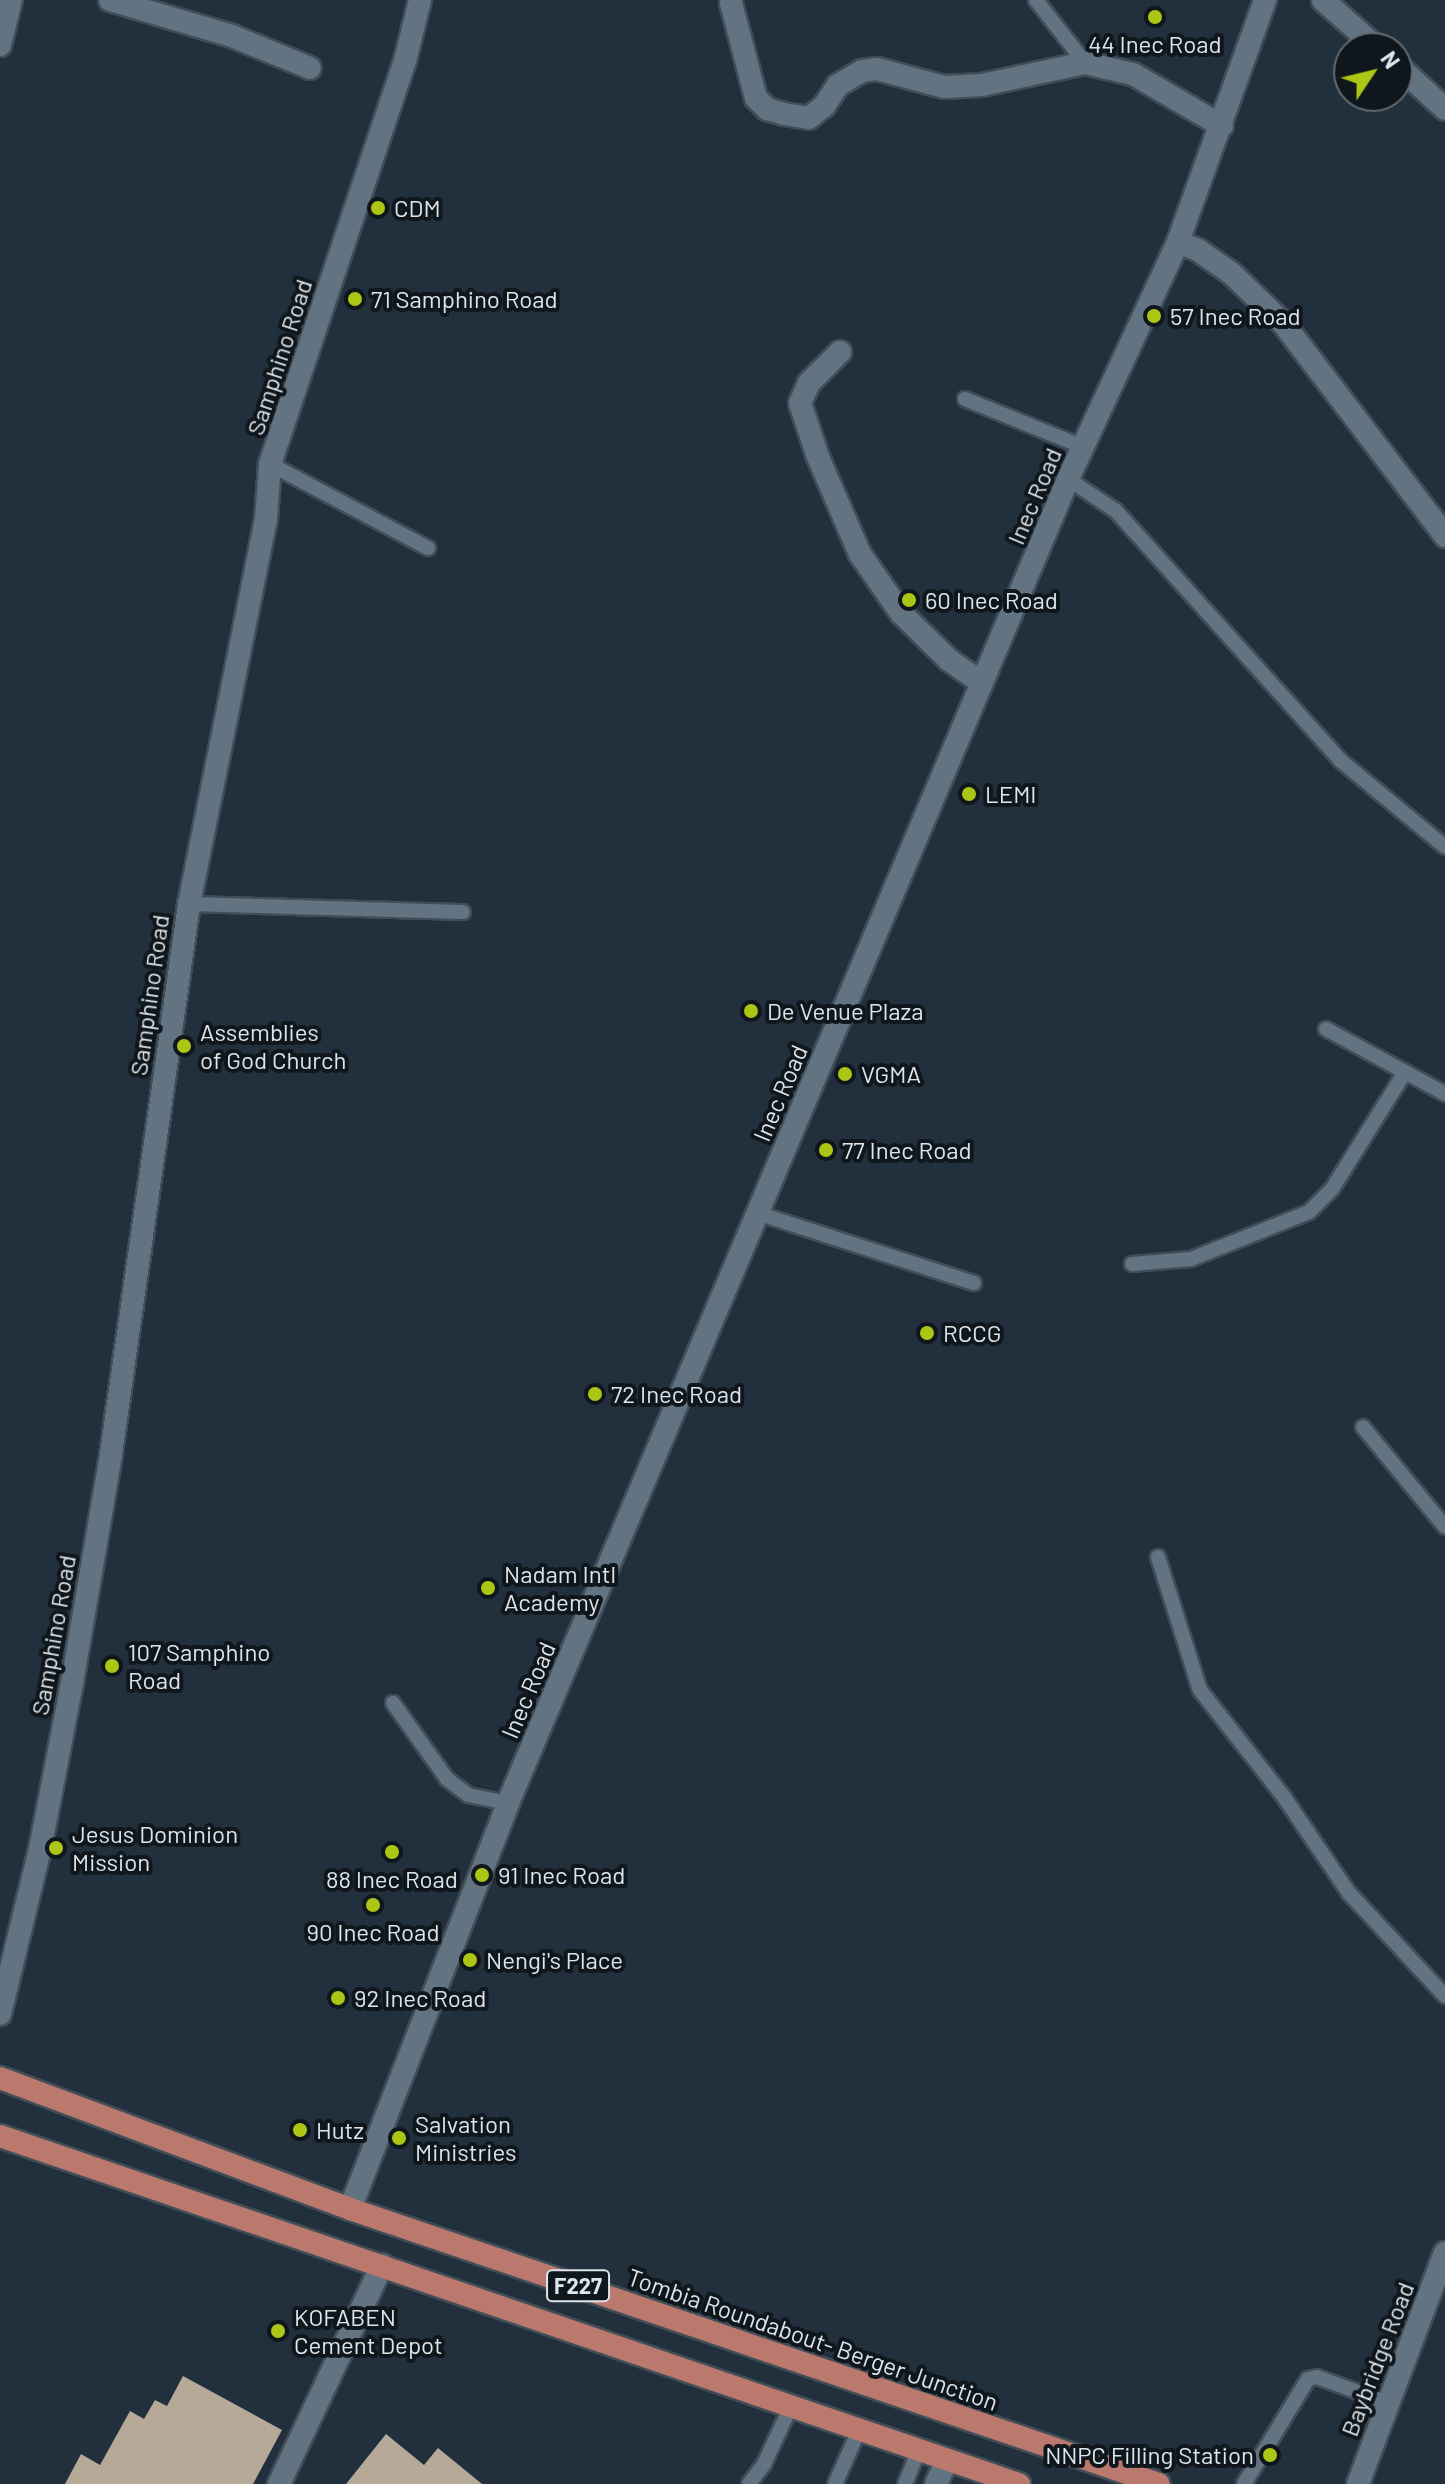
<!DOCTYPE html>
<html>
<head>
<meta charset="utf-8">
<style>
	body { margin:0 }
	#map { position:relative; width:1445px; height:2484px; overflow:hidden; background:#21303c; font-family:Barlow,sans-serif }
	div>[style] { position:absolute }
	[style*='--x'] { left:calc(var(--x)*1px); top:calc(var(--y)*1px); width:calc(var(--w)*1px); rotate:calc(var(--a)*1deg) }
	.building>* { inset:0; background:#b6a997 }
	.roads { filter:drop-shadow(2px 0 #414d57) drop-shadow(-2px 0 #414d57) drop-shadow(0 2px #414d57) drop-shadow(0 -2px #414d57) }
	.service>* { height:14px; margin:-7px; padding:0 7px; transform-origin:7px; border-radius:7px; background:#627381 }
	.minor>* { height:22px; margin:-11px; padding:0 11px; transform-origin:11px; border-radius:11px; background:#627381 }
	.tertiary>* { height:22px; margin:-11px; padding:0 11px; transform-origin:11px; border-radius:11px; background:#627381 }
	.primary>* { height:22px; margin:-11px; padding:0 11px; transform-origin:11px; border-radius:11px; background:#bb786d }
	.dots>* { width:22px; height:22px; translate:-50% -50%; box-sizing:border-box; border:4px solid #10171c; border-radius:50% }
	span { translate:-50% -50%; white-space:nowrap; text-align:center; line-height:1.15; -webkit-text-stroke:8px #10171c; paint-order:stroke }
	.shield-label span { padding:2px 6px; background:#10171c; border:2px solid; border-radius:6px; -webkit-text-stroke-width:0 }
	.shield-label { font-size:22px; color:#dce5ed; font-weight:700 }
	.poi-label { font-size:24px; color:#dce5ed }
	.left { translate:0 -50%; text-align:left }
	.right { translate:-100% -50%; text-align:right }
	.street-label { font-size:24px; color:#dce5ed }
	.north { position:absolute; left:1333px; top:32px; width:80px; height:80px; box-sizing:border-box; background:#10171c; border:2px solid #626970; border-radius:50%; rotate:55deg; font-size:22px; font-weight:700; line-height:32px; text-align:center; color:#dce5ed }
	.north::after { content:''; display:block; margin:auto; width:28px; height:36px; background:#abc614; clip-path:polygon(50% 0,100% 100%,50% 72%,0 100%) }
</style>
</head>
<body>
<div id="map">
	<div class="building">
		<i style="clip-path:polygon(183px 2376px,282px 2430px,253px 2484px,65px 2484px,81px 2454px,100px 2465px,130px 2411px,144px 2419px,155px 2400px,167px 2406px)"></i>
		<i style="clip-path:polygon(386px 2434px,424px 2465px,438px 2448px,482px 2484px,346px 2484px)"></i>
	</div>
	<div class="roads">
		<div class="service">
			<i style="--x:1036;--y:0;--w:80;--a:52.1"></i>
			<i style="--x:965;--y:399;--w:127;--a:22.1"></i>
			<i style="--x:270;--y:464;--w:179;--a:28"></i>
			<i style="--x:1068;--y:479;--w:58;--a:33.7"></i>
			<i style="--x:1116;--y:511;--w:335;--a:48"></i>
			<i style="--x:1340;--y:760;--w:136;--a:39.6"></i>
			<i style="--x:189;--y:904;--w:274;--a:1.7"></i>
			<i style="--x:1326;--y:1029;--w:136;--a:28.6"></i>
			<i style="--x:757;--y:1213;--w:228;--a:17.9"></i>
			<i style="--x:1132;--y:1264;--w:59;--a:-4.8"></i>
			<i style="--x:1191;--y:1259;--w:127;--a:-21.7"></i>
			<i style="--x:1309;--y:1212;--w:33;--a:-45"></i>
			<i style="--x:1332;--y:1189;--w:138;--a:-58"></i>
			<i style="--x:1363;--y:1427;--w:129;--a:50.6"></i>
			<i style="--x:1158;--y:1557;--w:139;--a:72.5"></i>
			<i style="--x:1200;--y:1690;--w:136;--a:51.9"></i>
			<i style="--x:1284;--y:1797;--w:116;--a:55.9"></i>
			<i style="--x:1349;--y:1893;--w:141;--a:47"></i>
			<i style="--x:393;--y:1703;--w:93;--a:54.6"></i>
			<i style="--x:447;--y:1779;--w:26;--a:37"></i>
			<i style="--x:468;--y:1795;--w:41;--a:11.3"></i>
			<i style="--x:749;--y:2484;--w:25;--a:-53"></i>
			<i style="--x:764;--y:2464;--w:64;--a:-65"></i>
			<i style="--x:835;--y:2484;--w:59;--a:-66"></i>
			<i style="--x:905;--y:2484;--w:35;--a:-68"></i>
			<i style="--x:1244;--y:2484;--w:123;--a:-58.6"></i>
			<i style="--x:1308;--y:2379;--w:9;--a:-13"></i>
			<i style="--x:1317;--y:2377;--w:76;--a:20.1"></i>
		</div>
		<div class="minor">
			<i style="--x:110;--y:0;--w:127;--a:16.4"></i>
			<i style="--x:232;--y:36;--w:84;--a:22.3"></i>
			<i style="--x:1323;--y:0;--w:72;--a:41.6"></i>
			<i style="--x:731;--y:3;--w:98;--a:75.3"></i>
			<i style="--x:756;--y:98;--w:16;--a:45"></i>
			<i style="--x:767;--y:109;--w:18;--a:16"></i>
			<i style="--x:784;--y:114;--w:25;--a:9"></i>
			<i style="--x:809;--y:118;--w:19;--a:-39"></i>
			<i style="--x:824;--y:106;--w:25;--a:-56"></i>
			<i style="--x:838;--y:85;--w:28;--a:-30"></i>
			<i style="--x:862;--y:71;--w:15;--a:-8"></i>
			<i style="--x:877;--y:69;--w:69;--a:15"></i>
			<i style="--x:944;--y:87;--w:38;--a:-3"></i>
			<i style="--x:982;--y:85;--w:105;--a:-12.1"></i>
			<i style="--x:1085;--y:63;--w:49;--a:12.9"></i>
			<i style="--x:1133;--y:74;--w:103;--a:30.3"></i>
			<i style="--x:0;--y:45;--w:46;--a:-76.3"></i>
			<i style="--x:1397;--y:65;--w:65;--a:42.5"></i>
			<i style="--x:1178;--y:242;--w:22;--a:22"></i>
			<i style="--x:1198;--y:250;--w:39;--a:35"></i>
			<i style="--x:1230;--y:272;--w:74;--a:43.9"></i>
			<i style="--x:1283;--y:323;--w:268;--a:52.7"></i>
			<i style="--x:840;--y:352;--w:44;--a:135"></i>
			<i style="--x:809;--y:383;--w:22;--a:114"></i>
			<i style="--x:800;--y:403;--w:57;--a:71.6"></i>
			<i style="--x:818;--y:457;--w:106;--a:66.6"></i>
			<i style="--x:860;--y:554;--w:72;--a:55.2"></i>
			<i style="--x:901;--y:613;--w:67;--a:44.4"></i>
			<i style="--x:949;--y:660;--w:40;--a:34.9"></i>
			<i style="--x:0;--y:2014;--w:175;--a:-76.4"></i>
			<i style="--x:41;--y:1844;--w:164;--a:-79.1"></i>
			<i style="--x:72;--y:1683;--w:232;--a:-80.3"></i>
			<i style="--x:111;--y:1454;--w:556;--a:-81.93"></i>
			<i style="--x:189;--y:904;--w:393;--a:-78.7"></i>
			<i style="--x:266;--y:519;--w:55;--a:-85.8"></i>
			<i style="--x:270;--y:464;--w:425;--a:-71.5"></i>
			<i style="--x:405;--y:61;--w:63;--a:-76.2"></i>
			<i style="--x:350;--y:2209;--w:436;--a:-68.7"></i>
			<i style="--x:508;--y:1803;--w:1438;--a:-67.07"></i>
			<i style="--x:1068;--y:479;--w:261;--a:-65.1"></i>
			<i style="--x:1178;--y:242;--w:257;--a:-70.2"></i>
			<i style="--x:279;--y:2484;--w:242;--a:-64.8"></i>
			<i style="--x:936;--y:2484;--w:26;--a:-65"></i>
		</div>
		<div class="tertiary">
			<i style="--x:1358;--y:2484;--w:247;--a:-69.4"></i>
		</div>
		<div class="primary">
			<i style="--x:0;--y:2078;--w:374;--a:20.5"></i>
			<i style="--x:350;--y:2209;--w:854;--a:18.77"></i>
			<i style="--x:0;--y:2136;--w:1077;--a:18.86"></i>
		</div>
	</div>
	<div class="dots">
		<i style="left:1155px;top:17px;background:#abc614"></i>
		<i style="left:378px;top:208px;background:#abc614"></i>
		<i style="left:355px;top:299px;background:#abc614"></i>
		<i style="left:1154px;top:316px;background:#abc614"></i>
		<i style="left:909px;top:600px;background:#abc614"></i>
		<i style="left:969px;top:794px;background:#abc614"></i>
		<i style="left:751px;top:1011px;background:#abc614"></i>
		<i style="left:184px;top:1046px;background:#abc614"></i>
		<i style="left:845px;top:1074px;background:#abc614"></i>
		<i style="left:826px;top:1150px;background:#abc614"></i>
		<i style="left:927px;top:1333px;background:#abc614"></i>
		<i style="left:595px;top:1394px;background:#abc614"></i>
		<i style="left:488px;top:1588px;background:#abc614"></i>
		<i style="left:112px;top:1666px;background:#abc614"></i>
		<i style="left:56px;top:1848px;background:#abc614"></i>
		<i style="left:392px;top:1852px;background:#abc614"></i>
		<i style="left:482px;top:1875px;background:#abc614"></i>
		<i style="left:373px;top:1905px;background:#abc614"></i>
		<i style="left:470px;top:1960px;background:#abc614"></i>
		<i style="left:338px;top:1998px;background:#abc614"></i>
		<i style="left:300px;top:2130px;background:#abc614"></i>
		<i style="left:399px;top:2138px;background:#abc614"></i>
		<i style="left:278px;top:2331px;background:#abc614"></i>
		<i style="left:1270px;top:2455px;background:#abc614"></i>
	</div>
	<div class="shield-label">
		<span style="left:578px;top:2286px">F227</span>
	</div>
	<div class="poi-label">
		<span style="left:1155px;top:44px">44 Inec Road</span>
		<span class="left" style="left:394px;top:208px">CDM</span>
		<span class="left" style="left:371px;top:299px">71 Samphino Road</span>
		<span class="left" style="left:1170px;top:316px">57 Inec Road</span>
		<span class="left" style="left:925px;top:600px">60 Inec Road</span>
		<span class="left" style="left:985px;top:794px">LEMI</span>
		<span class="left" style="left:767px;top:1011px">De Venue Plaza</span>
		<span class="left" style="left:200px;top:1046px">Assemblies<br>of God Church</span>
		<span class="left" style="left:861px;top:1074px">VGMA</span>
		<span class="left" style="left:842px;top:1150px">77 Inec Road</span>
		<span class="left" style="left:943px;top:1333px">RCCG</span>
		<span class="left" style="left:611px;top:1394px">72 Inec Road</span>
		<span class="left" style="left:504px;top:1588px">Nadam Intl<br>Academy</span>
		<span class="left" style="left:128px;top:1666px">107 Samphino<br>Road</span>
		<span class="left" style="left:72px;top:1848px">Jesus Dominion<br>Mission</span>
		<span class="left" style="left:498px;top:1875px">91 Inec Road</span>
		<span style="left:392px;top:1879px">88 Inec Road</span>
		<span style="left:373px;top:1932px">90 Inec Road</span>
		<span class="left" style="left:486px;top:1960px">Nengi's Place</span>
		<span class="left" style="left:354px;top:1998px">92 Inec Road</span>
		<span class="left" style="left:415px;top:2138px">Salvation<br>Ministries</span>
		<span class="left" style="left:316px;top:2130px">Hutz</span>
		<span class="left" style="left:294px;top:2331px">KOFABEN<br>Cement Depot</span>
		<span class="right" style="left:1254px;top:2455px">NNPC Filling Station</span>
	</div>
	<div class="street-label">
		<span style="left:279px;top:357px;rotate:-72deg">Samphino Road</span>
		<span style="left:1034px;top:496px;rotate:-67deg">Inec Road</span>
		<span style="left:149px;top:995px;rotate:-82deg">Samphino Road</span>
		<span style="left:780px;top:1093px;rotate:-67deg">Inec Road</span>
		<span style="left:53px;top:1635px;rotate:-80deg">Samphino Road</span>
		<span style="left:528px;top:1690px;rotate:-67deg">Inec Road</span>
		<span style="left:813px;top:2339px;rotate:19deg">Tombia Roundabout- Berger Junction</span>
		<span style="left:1377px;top:2359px;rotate:-69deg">Baybridge Road</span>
	</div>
	<div class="north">N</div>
</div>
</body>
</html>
